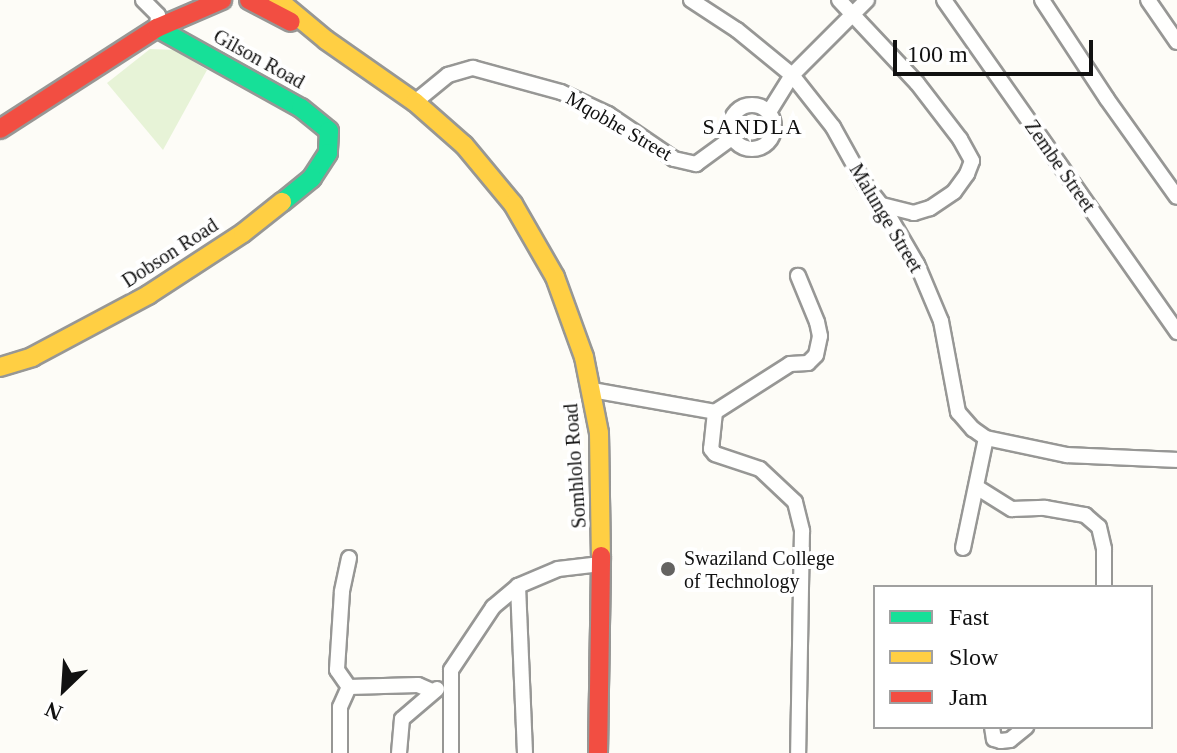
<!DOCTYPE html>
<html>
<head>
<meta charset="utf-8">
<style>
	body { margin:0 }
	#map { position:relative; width:1177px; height:753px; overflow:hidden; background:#fdfcf7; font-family:"Times New Roman",serif }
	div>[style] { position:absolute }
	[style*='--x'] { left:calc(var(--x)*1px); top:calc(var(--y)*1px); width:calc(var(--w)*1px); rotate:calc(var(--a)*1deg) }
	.green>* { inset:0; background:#e7f3d7 }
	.roads { filter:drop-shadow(2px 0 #979795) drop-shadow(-2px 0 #979795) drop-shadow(0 2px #979795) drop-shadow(0 -2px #979795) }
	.street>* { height:14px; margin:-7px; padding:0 7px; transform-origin:7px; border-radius:7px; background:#fffffe }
	.street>.ring { margin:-7px; padding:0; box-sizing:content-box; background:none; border:14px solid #fffffe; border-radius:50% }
	.fast>* { height:18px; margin:-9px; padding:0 9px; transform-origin:9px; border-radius:9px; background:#16e098 }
	.slow>* { height:18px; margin:-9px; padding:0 9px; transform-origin:9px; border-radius:9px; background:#ffcf43 }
	.jam>* { height:18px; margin:-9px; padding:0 9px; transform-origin:9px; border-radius:9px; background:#f24e42 }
	.dots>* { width:22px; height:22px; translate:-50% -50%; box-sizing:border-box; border:4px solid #fff; border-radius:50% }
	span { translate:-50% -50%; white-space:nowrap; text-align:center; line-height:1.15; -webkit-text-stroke:8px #fff; paint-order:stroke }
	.street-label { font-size:20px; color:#111 }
	.poi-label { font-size:20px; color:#111 }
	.left { translate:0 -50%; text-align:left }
	.neighbourhood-label { font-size:22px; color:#111; letter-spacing:2px }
	.legend { position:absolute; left:873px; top:585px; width:280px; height:144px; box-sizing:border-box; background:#fff; border:2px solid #a0a0a0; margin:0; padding:10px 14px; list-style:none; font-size:24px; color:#111 }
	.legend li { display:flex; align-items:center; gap:16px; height:40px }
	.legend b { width:40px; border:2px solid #a0a0a0 }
	.north { position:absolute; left:24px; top:649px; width:80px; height:80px; -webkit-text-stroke:6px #fff; paint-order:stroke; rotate:205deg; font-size:22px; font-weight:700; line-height:32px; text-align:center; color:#111 }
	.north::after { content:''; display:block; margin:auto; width:28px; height:36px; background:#111; clip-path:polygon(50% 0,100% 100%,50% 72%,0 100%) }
	.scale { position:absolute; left:893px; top:40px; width:200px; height:36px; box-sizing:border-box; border:4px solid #111; border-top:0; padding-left:10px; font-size:24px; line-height:28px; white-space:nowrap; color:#111; -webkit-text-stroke:6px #fff; paint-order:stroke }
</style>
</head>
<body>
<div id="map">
	<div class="green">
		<i style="clip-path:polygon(150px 49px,175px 50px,207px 70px,163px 150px,107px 83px)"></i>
	</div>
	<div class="roads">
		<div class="street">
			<i style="--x:143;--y:0;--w:21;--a:45"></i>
			<i style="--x:158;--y:15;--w:13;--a:94"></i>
			<i style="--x:691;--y:0;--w:55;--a:33.1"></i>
			<i style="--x:737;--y:30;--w:71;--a:39.3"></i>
			<i style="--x:792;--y:75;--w:66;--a:51.7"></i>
			<i style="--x:833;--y:127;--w:64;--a:61"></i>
			<i style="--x:864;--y:183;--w:36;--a:52"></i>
			<i style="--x:886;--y:211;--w:61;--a:59.7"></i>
			<i style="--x:917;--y:264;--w:62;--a:67.2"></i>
			<i style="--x:941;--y:321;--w:93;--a:79.4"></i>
			<i style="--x:958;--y:412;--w:23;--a:49"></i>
			<i style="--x:973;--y:429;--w:16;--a:35"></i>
			<i style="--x:986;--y:438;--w:83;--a:11.9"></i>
			<i style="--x:1067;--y:455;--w:110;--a:2.6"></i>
			<i style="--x:839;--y:0;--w:114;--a:46.8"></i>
			<i style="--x:917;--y:83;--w:71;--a:52.5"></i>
			<i style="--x:960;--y:139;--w:25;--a:61"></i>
			<i style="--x:972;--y:161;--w:14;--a:111"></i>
			<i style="--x:967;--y:174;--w:22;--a:126"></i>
			<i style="--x:954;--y:192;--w:29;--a:146"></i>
			<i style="--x:930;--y:208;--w:17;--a:163"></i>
			<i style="--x:914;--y:213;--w:34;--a:-166"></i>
			<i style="--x:944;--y:0;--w:406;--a:54.9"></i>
			<i style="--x:1042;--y:0;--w:118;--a:56.7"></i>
			<i style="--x:1107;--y:99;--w:120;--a:54.5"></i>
			<i style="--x:1148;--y:0;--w:51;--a:55.4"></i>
			<i style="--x:415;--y:102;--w:43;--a:-39.3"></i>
			<i style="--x:448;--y:75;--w:26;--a:-16"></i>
			<i style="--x:473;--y:68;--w:91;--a:15.3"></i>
			<i style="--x:561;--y:92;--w:52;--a:25.1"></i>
			<i style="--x:608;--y:114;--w:80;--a:34.3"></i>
			<i style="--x:674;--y:159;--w:23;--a:13"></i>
			<i style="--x:696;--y:164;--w:46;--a:-36.1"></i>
			<i class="ring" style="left:730px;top:105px;width:30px;height:30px"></i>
			<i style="--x:769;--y:112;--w:44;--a:-58.1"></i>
			<i style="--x:792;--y:75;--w:106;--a:-45"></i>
			<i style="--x:592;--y:390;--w:125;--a:10.1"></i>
			<i style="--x:715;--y:412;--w:37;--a:96"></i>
			<i style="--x:711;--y:449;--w:6;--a:51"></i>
			<i style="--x:715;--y:454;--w:47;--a:18.4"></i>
			<i style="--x:760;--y:469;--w:48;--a:43.3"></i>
			<i style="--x:795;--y:502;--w:30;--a:76"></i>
			<i style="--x:802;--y:531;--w:222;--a:91"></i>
			<i style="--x:715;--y:412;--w:89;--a:-32.6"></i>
			<i style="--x:790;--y:364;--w:18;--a:-3"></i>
			<i style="--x:808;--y:363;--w:11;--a:-45"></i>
			<i style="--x:816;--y:355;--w:19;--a:-78"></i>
			<i style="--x:820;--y:336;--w:14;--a:-102"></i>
			<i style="--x:817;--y:322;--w:50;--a:-112.4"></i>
			<i style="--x:978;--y:488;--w:40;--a:32"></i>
			<i style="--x:1012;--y:509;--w:33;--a:-2"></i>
			<i style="--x:1045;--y:508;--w:41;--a:9.9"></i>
			<i style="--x:1085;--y:515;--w:18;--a:41"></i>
			<i style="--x:1099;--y:527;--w:23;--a:77"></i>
			<i style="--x:1104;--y:549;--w:38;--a:90"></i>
			<i style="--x:963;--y:548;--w:112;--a:-78.2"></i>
			<i style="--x:349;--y:558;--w:35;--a:102"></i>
			<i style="--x:342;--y:592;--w:78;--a:93.7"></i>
			<i style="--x:337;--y:670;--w:21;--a:55"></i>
			<i style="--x:518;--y:586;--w:167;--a:87.6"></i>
			<i style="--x:992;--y:727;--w:12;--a:81"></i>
			<i style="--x:994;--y:739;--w:7;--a:16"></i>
			<i style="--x:1001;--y:741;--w:9;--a:-6"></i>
			<i style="--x:1010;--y:740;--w:21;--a:-39"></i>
			<i style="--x:340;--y:753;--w:46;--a:-90"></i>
			<i style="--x:340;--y:707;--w:22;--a:-66"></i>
			<i style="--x:349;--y:687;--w:69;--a:-1.7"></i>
			<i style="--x:418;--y:685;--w:15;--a:23"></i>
			<i style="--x:399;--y:753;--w:34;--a:-85"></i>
			<i style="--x:402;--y:719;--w:46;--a:-40.6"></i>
			<i style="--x:451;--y:753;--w:83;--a:-90"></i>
			<i style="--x:451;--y:670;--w:76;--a:-56.3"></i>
			<i style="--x:493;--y:607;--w:33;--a:-40"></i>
			<i style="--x:518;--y:586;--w:43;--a:-23"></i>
			<i style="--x:558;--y:569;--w:43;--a:-6.6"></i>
		</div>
		<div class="fast">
			<i style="--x:157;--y:28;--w:165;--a:29.1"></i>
			<i style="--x:301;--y:108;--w:36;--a:39"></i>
			<i style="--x:329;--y:131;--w:22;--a:93"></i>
			<i style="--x:328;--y:153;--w:30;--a:123"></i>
			<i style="--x:312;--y:178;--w:38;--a:141"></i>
		</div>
		<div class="slow">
			<i style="--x:278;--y:0;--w:62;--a:39.8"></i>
			<i style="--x:326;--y:40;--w:108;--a:34.9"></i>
			<i style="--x:415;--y:102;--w:65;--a:41.3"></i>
			<i style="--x:464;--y:145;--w:77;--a:50.3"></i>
			<i style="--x:513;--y:204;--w:84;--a:60.1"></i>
			<i style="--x:555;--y:277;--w:85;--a:70.1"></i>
			<i style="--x:584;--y:357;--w:77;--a:78.8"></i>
			<i style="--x:599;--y:433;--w:123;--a:89.1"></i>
			<i style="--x:0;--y:367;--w:34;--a:-17"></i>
			<i style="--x:32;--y:357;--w:132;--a:-28.1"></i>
			<i style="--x:148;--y:295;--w:113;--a:-33.1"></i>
			<i style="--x:243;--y:233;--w:50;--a:-38.5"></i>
		</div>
		<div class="jam">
			<i style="--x:249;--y:0;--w:47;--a:27.6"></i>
			<i style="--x:0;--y:129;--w:187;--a:-32.8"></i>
			<i style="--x:157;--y:28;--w:71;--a:-23.3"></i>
			<i style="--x:598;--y:753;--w:197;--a:-89.1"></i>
		</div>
	</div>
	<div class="dots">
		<i style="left:668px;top:569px;background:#646362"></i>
	</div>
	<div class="street-label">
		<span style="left:259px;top:59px;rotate:29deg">Gilson Road</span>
		<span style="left:619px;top:126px;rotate:30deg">Mqobhe Street</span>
		<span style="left:1060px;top:166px;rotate:55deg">Zembe Street</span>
		<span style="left:886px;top:218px;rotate:59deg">Malunge Street</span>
		<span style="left:170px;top:253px;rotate:-33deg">Dobson Road</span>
		<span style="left:575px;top:466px;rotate:-94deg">Somhlolo Road</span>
	</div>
	<div class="poi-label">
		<span class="left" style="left:684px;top:570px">Swaziland College<br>of Technology</span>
	</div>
	<div class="neighbourhood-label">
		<span style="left:753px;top:127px">SANDLA</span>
	</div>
	<ul class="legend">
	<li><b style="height:10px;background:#16e098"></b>Fast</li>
	<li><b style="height:10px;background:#ffcf43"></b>Slow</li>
	<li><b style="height:10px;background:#f24e42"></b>Jam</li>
	</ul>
	<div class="north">N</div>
	<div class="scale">100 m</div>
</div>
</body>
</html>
